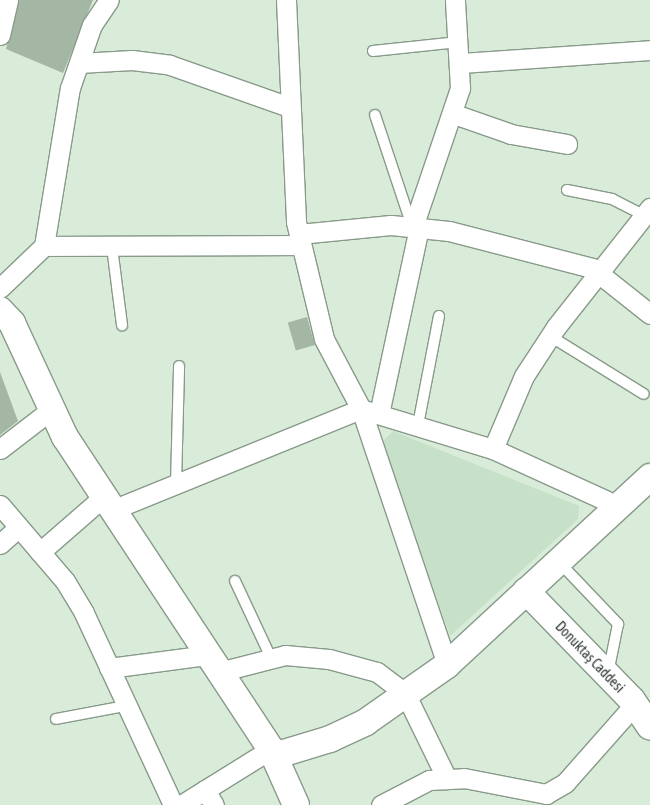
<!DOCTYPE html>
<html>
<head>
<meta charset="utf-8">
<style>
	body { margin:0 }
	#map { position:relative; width:650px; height:805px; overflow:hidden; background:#d8ecd9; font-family:"Asap Condensed",sans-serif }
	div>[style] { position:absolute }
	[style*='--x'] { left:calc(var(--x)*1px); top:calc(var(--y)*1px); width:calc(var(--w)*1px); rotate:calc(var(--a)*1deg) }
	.built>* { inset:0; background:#c7e1c9 }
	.building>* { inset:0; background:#a4b7a5; transform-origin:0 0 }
	.roads { filter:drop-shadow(1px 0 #889a89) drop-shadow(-1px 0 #889a89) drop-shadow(0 1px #889a89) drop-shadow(0 -1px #889a89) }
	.lane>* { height:10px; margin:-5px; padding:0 5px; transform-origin:5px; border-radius:5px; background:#fff }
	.street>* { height:19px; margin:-9.5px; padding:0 9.5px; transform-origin:9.5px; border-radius:9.5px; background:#fff }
	.secondary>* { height:26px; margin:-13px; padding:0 13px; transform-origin:13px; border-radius:13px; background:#fff }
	span { translate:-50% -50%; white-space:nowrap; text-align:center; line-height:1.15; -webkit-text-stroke:4px #fff; paint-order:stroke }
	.street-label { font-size:14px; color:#2f3730 }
</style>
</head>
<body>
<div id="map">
	<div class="built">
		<i style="clip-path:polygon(393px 431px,579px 506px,578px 519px,450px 636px,382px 442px)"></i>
	</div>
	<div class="building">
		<i style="clip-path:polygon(19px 0,93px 0,63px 73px,6px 49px)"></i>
		<i style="left:307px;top:317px;width:29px;height:20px;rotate:74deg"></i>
		<i style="clip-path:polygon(0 372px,18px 421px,0 435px)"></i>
	</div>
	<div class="roads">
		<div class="lane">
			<i style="--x:373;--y:51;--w:86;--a:-6"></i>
			<i style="--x:375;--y:115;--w:117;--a:71.6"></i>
			<i style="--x:567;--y:190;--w:46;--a:11.3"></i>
			<i style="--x:612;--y:199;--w:36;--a:27"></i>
			<i style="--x:112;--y:247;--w:79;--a:82.7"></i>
			<i style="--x:550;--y:336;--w:110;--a:31.7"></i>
			<i style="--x:418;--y:425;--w:111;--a:-79.1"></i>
			<i style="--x:176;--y:484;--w:118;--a:-88.5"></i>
			<i style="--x:559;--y:562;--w:86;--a:46.4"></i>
			<i style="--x:618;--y:624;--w:50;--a:101.5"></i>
			<i style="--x:235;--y:581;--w:85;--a:64.9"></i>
			<i style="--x:56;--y:719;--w:70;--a:-10.7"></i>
		</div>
		<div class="street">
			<i style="--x:286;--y:0;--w:222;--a:87.4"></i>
			<i style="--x:296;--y:222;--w:120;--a:76.5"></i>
			<i style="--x:324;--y:339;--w:79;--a:62.1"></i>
			<i style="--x:361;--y:409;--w:270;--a:71.4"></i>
			<i style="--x:0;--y:35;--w:36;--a:-77"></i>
			<i style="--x:79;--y:63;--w:53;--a:-3.2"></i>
			<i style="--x:132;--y:60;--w:38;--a:7"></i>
			<i style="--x:170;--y:65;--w:126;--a:19.4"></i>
			<i style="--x:461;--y:63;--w:189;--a:-3.9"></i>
			<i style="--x:454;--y:114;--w:60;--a:19.3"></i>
			<i style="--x:511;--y:134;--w:57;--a:10.1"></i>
			<i style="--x:413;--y:227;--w:147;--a:-71.3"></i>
			<i style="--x:460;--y:88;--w:88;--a:-93.3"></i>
			<i style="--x:299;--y:234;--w:92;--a:-5.6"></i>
			<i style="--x:391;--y:225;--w:58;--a:5.9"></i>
			<i style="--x:449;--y:231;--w:148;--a:14.5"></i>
			<i style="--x:592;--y:268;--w:74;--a:38.4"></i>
			<i style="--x:44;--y:246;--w:257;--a:-0.2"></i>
			<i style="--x:0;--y:288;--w:61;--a:-43.7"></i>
			<i style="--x:44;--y:246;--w:160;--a:-80.7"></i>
			<i style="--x:70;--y:88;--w:67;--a:-70.8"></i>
			<i style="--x:92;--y:25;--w:30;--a:-56"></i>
			<i style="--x:379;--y:414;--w:190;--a:-77.9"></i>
			<i style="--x:0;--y:449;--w:66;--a:-37.6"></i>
			<i style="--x:493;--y:449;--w:79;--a:-67"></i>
			<i style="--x:524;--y:376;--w:59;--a:-56.9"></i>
			<i style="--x:556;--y:327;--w:152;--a:-51.7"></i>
			<i style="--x:0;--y:505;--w:100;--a:49.5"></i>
			<i style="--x:65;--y:581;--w:37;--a:59"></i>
			<i style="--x:84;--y:613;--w:212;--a:65.1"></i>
			<i style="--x:112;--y:510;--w:269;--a:-22.1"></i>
			<i style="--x:361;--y:409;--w:138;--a:16.9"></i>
			<i style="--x:493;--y:449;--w:137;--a:24.5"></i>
			<i style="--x:0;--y:544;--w:25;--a:-42"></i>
			<i style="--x:40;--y:552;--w:84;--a:-41.1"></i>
			<i style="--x:109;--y:668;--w:100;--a:-7.5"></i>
			<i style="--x:219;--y:672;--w:68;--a:-14.4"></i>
			<i style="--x:285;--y:655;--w:44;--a:5.2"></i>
			<i style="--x:329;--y:659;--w:50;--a:15.2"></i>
			<i style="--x:377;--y:672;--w:35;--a:37"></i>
			<i style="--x:405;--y:693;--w:96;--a:64"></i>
			<i style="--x:205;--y:790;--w:17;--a:59"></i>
			<i style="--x:181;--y:805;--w:106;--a:-31.9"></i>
			<i style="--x:381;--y:805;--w:54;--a:-27.5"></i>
			<i style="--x:429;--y:780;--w:35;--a:-3"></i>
			<i style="--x:464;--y:778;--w:84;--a:11"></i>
			<i style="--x:546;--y:794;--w:22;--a:-30"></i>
			<i style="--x:565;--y:783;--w:106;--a:-48.5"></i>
		</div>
		<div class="secondary">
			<i style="--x:0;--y:310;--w:18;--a:47"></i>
			<i style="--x:12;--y:323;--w:126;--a:65.1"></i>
			<i style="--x:65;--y:437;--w:374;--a:56.6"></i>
			<i style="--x:271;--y:749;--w:61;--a:65.9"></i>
			<i style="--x:526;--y:591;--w:152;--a:45.8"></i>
			<i style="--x:632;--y:700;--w:32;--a:56"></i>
			<i style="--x:274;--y:756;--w:59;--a:-16.9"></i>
			<i style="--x:330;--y:739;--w:40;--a:-25"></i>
			<i style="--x:366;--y:722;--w:99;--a:-35.1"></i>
			<i style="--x:447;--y:665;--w:277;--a:-42.8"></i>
		</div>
	</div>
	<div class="street-label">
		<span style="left:590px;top:657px;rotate:46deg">Donuktaş Caddesi</span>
	</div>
</div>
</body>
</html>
